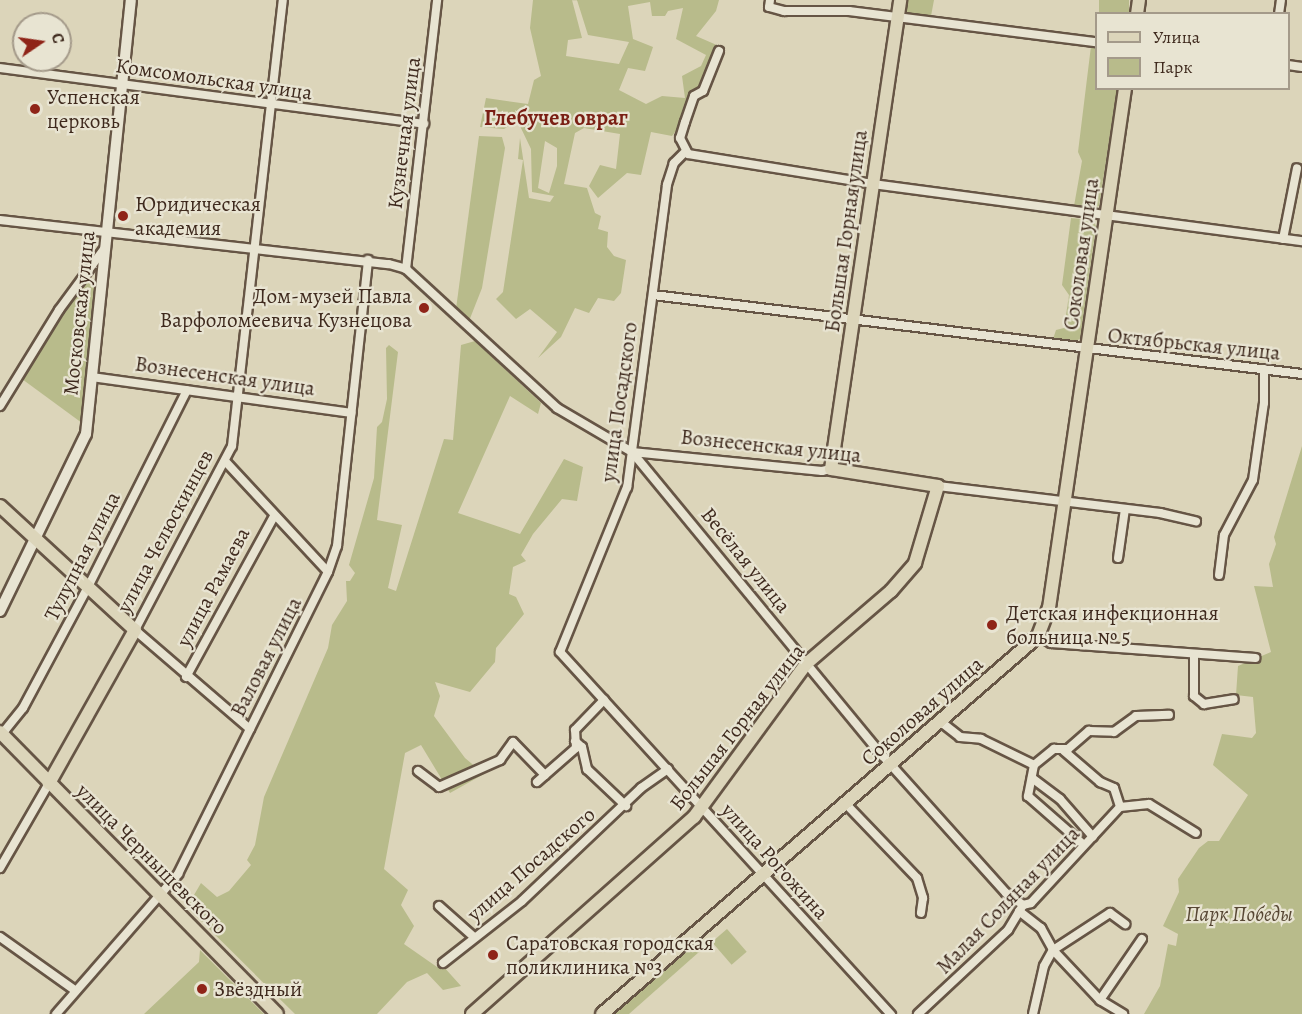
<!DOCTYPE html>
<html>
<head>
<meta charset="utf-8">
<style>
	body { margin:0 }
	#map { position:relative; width:1302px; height:1014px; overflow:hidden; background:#dcd5ba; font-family:Alegreya,serif }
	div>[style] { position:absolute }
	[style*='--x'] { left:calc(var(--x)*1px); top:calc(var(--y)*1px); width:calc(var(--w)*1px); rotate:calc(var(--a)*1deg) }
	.green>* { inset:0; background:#b8bb8b; transform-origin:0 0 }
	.roads { filter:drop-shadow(2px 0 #665545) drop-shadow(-2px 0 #665545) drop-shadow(0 2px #665545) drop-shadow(0 -2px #665545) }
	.minor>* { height:8px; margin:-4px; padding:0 4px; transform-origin:4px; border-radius:4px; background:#e8e4d2 }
	.secondary>* { height:10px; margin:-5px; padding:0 5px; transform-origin:5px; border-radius:5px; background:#e8e4d2 }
	.primary>* { height:12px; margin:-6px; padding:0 6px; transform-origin:6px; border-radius:6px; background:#dcd5ba }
	.dots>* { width:16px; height:16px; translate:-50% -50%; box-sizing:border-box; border:3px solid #e8e4d2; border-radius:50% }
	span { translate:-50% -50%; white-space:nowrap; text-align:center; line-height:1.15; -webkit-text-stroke:4.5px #e8e4d2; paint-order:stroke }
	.street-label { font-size:21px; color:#3f2a1e }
	.poi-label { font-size:21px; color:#3f2a1e }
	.left { translate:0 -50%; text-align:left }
	.right { translate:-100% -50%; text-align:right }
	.park-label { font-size:21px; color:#574734; font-style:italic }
	.neighbourhood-label { font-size:22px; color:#7a1f14; font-weight:700 }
	.legend { position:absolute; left:1095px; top:12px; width:195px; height:78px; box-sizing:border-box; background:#e8e4d2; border:2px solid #a49a8a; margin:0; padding:8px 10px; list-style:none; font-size:18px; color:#3f2a1e }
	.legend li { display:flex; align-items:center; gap:12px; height:30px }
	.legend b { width:30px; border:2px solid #a49a8a }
	.north { position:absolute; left:12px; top:12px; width:60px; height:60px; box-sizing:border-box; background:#e8e4d2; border:2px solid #a49a8a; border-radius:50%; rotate:77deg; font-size:16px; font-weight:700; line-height:24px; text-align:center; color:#3f2a1e }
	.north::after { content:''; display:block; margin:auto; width:21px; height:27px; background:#8f2418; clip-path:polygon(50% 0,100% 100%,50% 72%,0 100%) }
</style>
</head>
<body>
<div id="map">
	<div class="green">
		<i style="clip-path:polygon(evenodd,533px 0,572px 0,582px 38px,568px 40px,566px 56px,619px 64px,629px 42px,588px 35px,577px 0,719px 0,716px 11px,696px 36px,719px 46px,696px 105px,672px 136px,651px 132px,641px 175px,627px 173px,598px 198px,589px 186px,600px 165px,616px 169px,620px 134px,584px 128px,575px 133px,564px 184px,587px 188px,595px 213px,601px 216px,598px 229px,608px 232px,607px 247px,614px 256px,626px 260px,621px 293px,614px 301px,598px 298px,589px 313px,575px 308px,561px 337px,538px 358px,557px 332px,530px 309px,516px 319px,496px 299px,503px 292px,523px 160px,518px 159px,520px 138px,529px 198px,550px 202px,554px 196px,532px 192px,531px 149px,520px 126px,514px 123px,504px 129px,480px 127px,486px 98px,528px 104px,534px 80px,541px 76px,530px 28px,533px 0,650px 2px,652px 16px,665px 16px,668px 11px,683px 8px,676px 39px,706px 55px,701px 66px,682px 76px,685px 98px,662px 96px,646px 104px,619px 90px,628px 68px,645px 71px,653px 47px,633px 39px,628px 6px,650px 2px,533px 0,545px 141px,557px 148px,557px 166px,549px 193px,538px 188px,545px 141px)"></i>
		<i style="clip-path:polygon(905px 0,934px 0,931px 16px,907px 13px,903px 10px)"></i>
		<i style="left:1099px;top:0;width:30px;height:13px"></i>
		<i style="clip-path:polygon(1091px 46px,1096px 47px,1096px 88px,1117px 89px,1099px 206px,1092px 209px,1074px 206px,1082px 161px,1078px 152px)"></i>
		<i style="clip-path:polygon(479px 136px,502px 137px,505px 148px,482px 288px,469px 321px,456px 309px)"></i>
		<i style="clip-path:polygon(1071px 218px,1093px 220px,1096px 226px,1080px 339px,1075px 341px,1053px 339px,1056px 330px,1064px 328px,1069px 295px,1062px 285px)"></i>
		<i style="clip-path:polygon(87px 279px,95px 283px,82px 423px,22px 379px,23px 369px)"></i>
		<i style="clip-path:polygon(475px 341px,541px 403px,538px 414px,510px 396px,458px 513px,520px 534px,564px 459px,583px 467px,577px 501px,562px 499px,533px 534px,521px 555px,526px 561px,513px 567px,509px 594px,516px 597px,524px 614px,496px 648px,495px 662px,470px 692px,435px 682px,440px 696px,434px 716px,465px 758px,484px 774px,450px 793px,421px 745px,405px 753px,384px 869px,408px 890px,401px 905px,414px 926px,404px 944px,437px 967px,443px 966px,461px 986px,443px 990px,427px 973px,407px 982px,377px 1014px,295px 1014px,187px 907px,201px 883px,217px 897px,229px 891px,251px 865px,247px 860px,255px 845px,264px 797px,328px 648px,332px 625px,347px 601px,346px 581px,350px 581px,355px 573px,349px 565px,374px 478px,377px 427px,382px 422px,387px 399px,386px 348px,389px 345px,398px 352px,377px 520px,402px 525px,388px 588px,396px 591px,444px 439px,453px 440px,461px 345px)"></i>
		<i style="clip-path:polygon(1302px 446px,1302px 1014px,1144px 1014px,1160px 986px,1168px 944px,1176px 946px,1178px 934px,1163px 926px,1179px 892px,1178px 879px,1199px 848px,1208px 841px,1219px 841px,1248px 795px,1213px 765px,1222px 734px,1252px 738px,1256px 733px,1253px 697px,1236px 695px,1238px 666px,1271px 652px,1254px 586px,1273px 587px,1269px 564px,1276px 544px,1274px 537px)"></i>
		<i style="left:727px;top:929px;width:30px;height:20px;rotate:49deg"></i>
		<i style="clip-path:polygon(689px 945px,699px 952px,629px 1014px,609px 1014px)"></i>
		<i style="clip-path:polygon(200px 950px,264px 1014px,144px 1014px,199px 962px)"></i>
	</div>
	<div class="roads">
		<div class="minor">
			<i style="--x:770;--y:0;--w:7;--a:98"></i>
			<i style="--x:769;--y:7;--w:16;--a:15"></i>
			<i style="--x:784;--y:11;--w:65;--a:0"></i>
			<i style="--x:849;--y:11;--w:249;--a:7.2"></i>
			<i style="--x:1279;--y:14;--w:14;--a:-82"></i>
			<i style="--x:719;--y:51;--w:43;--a:111.8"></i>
			<i style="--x:703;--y:91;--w:10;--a:151"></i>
			<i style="--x:694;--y:96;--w:28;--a:109"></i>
			<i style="--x:685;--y:122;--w:17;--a:107"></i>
			<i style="--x:680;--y:138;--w:18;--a:63"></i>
			<i style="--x:688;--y:154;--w:187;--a:9.2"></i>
			<i style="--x:873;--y:184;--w:433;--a:7.6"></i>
			<i style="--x:1288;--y:65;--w:14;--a:8"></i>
			<i style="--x:0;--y:68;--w:428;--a:7.5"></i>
			<i style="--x:685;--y:152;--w:16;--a:135"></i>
			<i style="--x:674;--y:163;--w:23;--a:108"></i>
			<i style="--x:667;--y:185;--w:305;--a:97.5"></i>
			<i style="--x:627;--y:487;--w:178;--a:112.1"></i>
			<i style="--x:560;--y:652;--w:491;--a:47.6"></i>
			<i style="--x:0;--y:220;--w:391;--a:6.5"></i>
			<i style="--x:389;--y:264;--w:18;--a:16"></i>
			<i style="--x:406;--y:269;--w:205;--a:42.6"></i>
			<i style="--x:557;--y:408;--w:87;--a:30.4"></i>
			<i style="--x:632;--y:452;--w:191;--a:5.7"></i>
			<i style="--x:822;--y:471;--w:9;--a:-13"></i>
			<i style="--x:1283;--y:239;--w:72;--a:-78.8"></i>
			<i style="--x:406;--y:269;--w:271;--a:-83.4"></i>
			<i style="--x:653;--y:295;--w:654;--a:6.94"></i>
			<i style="--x:92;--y:377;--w:262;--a:7.9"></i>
			<i style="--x:0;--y:406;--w:113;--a:-58.4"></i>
			<i style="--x:59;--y:310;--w:76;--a:-53.6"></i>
			<i style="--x:632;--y:452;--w:394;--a:50.5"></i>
			<i style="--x:883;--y:756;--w:184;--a:48.1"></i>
			<i style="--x:1006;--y:893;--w:21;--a:35"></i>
			<i style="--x:225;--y:461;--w:151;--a:47.1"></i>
			<i style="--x:938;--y:486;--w:224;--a:6.9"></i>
			<i style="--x:1160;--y:513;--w:37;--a:13"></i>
			<i style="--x:1118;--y:558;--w:49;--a:-81.9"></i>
			<i style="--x:1219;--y:575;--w:40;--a:-82.9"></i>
			<i style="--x:1224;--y:535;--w:62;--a:-62.2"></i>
			<i style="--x:1253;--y:480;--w:78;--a:-81.9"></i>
			<i style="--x:1264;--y:403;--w:34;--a:-90"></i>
			<i style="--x:1038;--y:636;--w:15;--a:28"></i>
			<i style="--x:1051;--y:643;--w:205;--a:4.2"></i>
			<i style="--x:1194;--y:654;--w:42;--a:90"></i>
			<i style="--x:1194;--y:696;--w:13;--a:39"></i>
			<i style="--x:1204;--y:704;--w:30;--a:-9"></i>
			<i style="--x:186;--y:677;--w:183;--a:-61.3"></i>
			<i style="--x:941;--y:722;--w:24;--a:38"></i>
			<i style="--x:960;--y:737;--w:21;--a:5"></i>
			<i style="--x:981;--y:739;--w:59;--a:26.1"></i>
			<i style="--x:250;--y:729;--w:152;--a:-139.3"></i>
			<i style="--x:135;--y:630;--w:208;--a:-62.2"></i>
			<i style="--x:232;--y:446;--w:449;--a:-83.5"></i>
			<i style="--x:2;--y:734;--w:33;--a:-51"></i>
			<i style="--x:23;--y:708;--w:140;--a:-61.8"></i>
			<i style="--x:89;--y:585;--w:218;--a:-63.3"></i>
			<i style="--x:575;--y:741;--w:9;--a:41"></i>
			<i style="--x:582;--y:747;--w:23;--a:77"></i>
			<i style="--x:587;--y:769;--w:54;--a:43.5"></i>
			<i style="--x:1064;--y:751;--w:48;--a:40.7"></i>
			<i style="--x:1100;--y:782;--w:15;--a:23"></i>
			<i style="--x:1114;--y:788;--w:20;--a:72"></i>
			<i style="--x:1034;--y:765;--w:26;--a:-39"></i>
			<i style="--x:1054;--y:749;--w:14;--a:0"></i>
			<i style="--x:1068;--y:749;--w:28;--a:-41"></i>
			<i style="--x:1089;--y:731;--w:25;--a:2"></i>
			<i style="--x:1114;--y:732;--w:27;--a:-36"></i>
			<i style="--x:1136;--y:716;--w:33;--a:-2"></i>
			<i style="--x:1034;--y:765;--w:32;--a:101"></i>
			<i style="--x:1028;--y:796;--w:74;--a:41.2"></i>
			<i style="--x:418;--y:771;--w:26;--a:37"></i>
			<i style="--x:439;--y:787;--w:67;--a:-23.9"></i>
			<i style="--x:500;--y:760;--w:22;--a:-54"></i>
			<i style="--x:513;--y:742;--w:46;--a:45.9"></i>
			<i style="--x:1032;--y:778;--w:35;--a:37"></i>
			<i style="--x:1060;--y:799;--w:50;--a:49"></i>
			<i style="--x:537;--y:782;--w:52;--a:-41.1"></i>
			<i style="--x:576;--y:748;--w:18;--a:-93"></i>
			<i style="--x:575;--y:730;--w:42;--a:-46"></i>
			<i style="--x:845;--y:803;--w:104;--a:46.2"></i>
			<i style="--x:917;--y:878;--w:21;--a:73"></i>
			<i style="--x:923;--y:898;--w:15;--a:98"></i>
			<i style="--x:1120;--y:807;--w:29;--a:-6"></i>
			<i style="--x:1149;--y:804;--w:55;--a:31.7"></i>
			<i style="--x:0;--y:868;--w:98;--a:-60"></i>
			<i style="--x:439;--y:906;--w:47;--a:41.5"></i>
			<i style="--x:1019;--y:911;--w:28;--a:38"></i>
			<i style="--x:1041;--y:928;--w:25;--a:61"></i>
			<i style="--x:1053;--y:950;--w:69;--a:46.8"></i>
			<i style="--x:1100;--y:1000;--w:27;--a:31"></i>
			<i style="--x:0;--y:937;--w:93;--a:35.4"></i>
			<i style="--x:443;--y:963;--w:100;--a:-38.1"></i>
			<i style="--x:522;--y:901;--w:164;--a:-43.5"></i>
			<i style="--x:641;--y:788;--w:33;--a:-35"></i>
			<i style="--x:1100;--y:1000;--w:74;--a:-55.5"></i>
			<i style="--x:56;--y:1014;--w:186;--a:-48.9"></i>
			<i style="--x:178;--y:874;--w:337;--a:-63.6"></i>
			<i style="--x:328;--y:572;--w:28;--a:-71"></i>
			<i style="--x:337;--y:546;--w:288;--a:-83.8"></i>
			<i style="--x:918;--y:1014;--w:123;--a:-43"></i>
			<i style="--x:1008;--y:930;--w:29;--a:-59"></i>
			<i style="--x:1023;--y:905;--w:8;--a:-14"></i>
			<i style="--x:1031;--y:903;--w:131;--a:-47.2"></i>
			<i style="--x:1033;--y:1014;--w:49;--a:-77.1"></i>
			<i style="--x:1044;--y:966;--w:18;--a:-61"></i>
			<i style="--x:1053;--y:950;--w:68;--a:-33"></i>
			<i style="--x:1110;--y:913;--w:19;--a:36"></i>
		</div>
		<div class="secondary">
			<i style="--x:0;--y:611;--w:197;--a:-64.1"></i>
			<i style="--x:86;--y:434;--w:436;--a:-84.1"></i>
		</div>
		<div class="primary">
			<i style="--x:1137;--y:14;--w:14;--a:-82"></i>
			<i style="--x:0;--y:506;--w:183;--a:42.6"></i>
			<i style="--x:135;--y:630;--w:176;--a:119.3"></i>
			<i style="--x:0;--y:732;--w:395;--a:45.5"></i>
			<i style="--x:472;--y:1014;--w:297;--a:-41.6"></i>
			<i style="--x:694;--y:817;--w:190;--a:-53.8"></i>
			<i style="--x:806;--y:664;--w:112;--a:-40.7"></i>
			<i style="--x:891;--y:591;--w:37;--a:-49"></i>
			<i style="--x:915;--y:563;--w:80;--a:-73.4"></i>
			<i style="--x:938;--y:486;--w:108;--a:-171"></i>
			<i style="--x:831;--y:469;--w:474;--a:-81.6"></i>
			<i style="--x:602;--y:1014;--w:577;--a:-40.92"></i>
			<i style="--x:1038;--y:636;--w:30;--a:-69"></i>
			<i style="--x:1049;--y:608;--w:526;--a:-81.68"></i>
		</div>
	</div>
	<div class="dots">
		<i style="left:35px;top:109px;background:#8f2418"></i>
		<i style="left:123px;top:216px;background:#8f2418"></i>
		<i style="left:424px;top:308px;background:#8f2418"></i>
		<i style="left:992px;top:625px;background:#8f2418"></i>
		<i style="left:493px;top:955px;background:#8f2418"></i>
		<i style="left:202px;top:989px;background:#8f2418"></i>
	</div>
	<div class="street-label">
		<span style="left:214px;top:79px;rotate:8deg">Комсомольская улица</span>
		<span style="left:404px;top:133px;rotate:-83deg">Кузнечная улица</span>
		<span style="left:846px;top:231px;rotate:-82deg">Большая Горная улица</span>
		<span style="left:1081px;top:254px;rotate:-82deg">Соколовая улица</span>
		<span style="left:79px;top:313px;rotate:-84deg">Московская улица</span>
		<span style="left:1194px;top:344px;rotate:6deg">Октябрьская улица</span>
		<span style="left:225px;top:376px;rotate:8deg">Вознесенская улица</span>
		<span style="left:619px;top:402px;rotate:-82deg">улица Посадского</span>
		<span style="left:771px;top:446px;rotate:6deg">Вознесенская улица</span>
		<span style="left:165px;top:531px;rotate:-62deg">улица Челюскинцев</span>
		<span style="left:82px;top:556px;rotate:-63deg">Тулупная улица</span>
		<span style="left:746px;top:560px;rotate:51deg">Весёлая улица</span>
		<span style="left:213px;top:587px;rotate:-62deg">улица Рамаева</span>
		<span style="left:266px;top:657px;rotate:-63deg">Валовая улица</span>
		<span style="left:922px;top:711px;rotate:-41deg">Соколовая улица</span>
		<span style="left:737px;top:727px;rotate:-52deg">Большая Горная улица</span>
		<span style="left:152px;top:859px;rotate:45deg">улица Чернышевского</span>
		<span style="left:775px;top:861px;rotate:48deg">улица Рогожина</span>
		<span style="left:531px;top:864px;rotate:-41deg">улица Посадского</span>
		<span style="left:1008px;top:900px;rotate:-46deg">Малая Соляная улица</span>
	</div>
	<div class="poi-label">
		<span class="left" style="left:47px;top:109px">Успенская<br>церковь</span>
		<span class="left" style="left:135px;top:216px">Юридическая<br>академия</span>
		<span class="right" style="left:412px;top:308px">Дом-музей Павла<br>Варфоломеевича Кузнецова</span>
		<span class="left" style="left:1006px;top:625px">Детская инфекционная<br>больница № 5</span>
		<span class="left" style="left:506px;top:955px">Саратовская городская<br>поликлиника №3</span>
		<span class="left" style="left:214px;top:989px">Звёздный</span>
	</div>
	<div class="park-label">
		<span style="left:1239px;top:914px">Парк Победы</span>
	</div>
	<div class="neighbourhood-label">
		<span style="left:556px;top:119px">Глебучев овраг</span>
	</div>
	<ul class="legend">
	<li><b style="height:8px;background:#dcd5ba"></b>Улица</li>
	<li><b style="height:16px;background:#b8bb8b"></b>Парк</li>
	</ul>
	<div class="north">С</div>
</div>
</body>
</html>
